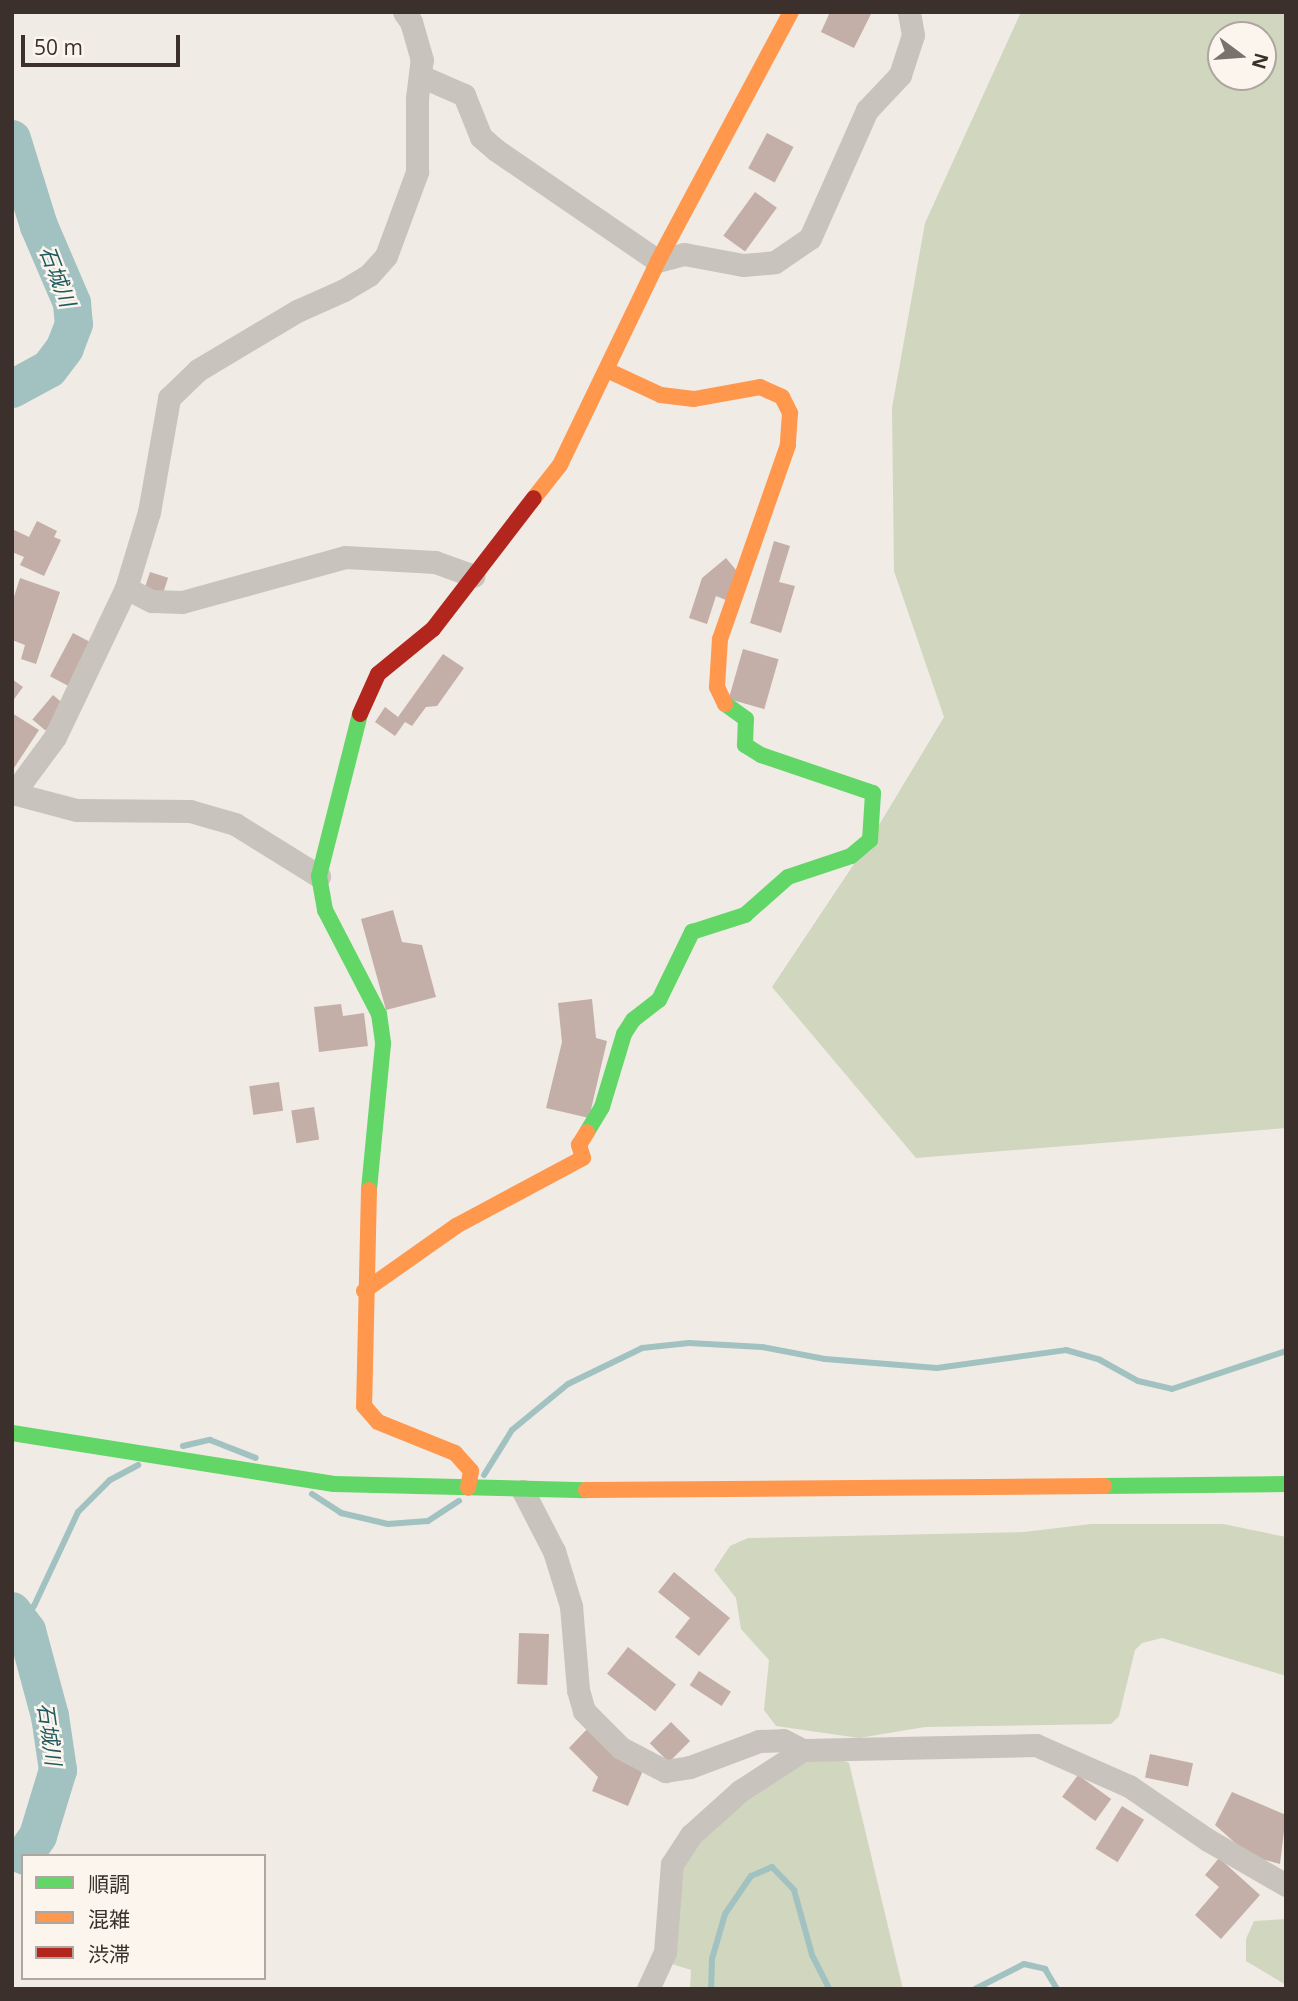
<!DOCTYPE html>
<html>
<head>
<meta charset="utf-8">
<style>
	body { margin:0 }
	#map { position:relative; width:1298px; height:2001px; overflow:hidden; background:#f0ebe5; font-family:"Open Sans","Noto Sans JP",sans-serif }
	div>[style] { position:absolute }
	[style*='--x'] { left:calc(var(--x)*1px); top:calc(var(--y)*1px); width:calc(var(--w)*1px); rotate:calc(var(--a)*1deg) }
	.green>* { inset:0; background:#d1d6bf }
	.stream>* { height:6px; margin:-3px; padding:0 3px; transform-origin:3px; border-radius:3px; background:#a1c2c1 }
	.river>* { height:38px; margin:-19px; padding:0 19px; transform-origin:19px; border-radius:19px; background:#a1c2c1 }
	.building>* { inset:0; background:#c3afa7; transform-origin:0 0 }
	.street>* { height:23px; margin:-11.5px; padding:0 11.5px; transform-origin:11.5px; border-radius:11.5px; background:#c9c3be }
	.fast>* { height:16px; margin:-8px; padding:0 8px; transform-origin:8px; border-radius:8px; background:#63d668 }
	.slow>* { height:16px; margin:-8px; padding:0 8px; transform-origin:8px; border-radius:8px; background:#ff974d }
	.jam>* { height:16px; margin:-8px; padding:0 8px; transform-origin:8px; border-radius:8px; background:#b3261e }
	span { translate:-50% -50%; white-space:nowrap; text-align:center; line-height:1.15; -webkit-text-stroke:5px #fbf5ee; paint-order:stroke }
	.water-label { font-size:21px; color:#1f5a5e; font-style:italic }
	.frame { position:absolute; inset:0; border:14px solid #3b302b; pointer-events:none }
	.legend { position:absolute; left:21px; top:1854px; width:245px; height:126px; box-sizing:border-box; background:#fbf5ee; border:2px solid #aea6a0; margin:0; padding:9px 12px; list-style:none; font-size:21px; color:#3b302b }
	.legend li { display:flex; align-items:center; gap:14px; height:35px }
	.legend b { width:35px; border:2px solid #aea6a0 }
	.north { position:absolute; left:1207px; top:21px; width:70px; height:70px; box-sizing:border-box; background:#fbf5ee; border:2px solid #aea6a0; border-radius:50%; rotate:106deg; font-size:19px; font-weight:700; line-height:28px; text-align:center; color:#3b302b }
	.north::after { content:''; display:block; margin:auto; width:24px; height:32px; background:#7a716c; clip-path:polygon(50% 0,100% 100%,50% 72%,0 100%) }
	.scale { position:absolute; left:21px; top:35px; width:159px; height:32px; box-sizing:border-box; border:4px solid #3b302b; border-top:0; padding-left:9px; font-size:21px; line-height:24px; white-space:nowrap; color:#3b302b; -webkit-text-stroke:5px #fbf5ee; paint-order:stroke }
</style>
</head>
<body>
<div id="map">
	<div class="green">
		<i style="clip-path:polygon(evenodd,1021px 12px,1286px 12px,1286px 1128px,916px 1158px,772px 987px,870px 840px,944px 717px,894px 571px,892px 408px,925px 223px,1021px 12px,1221px 35px,1263px 35px,1263px 77px,1221px 77px,1221px 35px)"></i>
		<i style="clip-path:polygon(1091px 1524px,1223px 1524px,1286px 1537px,1286px 1676px,1162px 1638px,1142px 1643px,1135px 1650px,1119px 1716px,1111px 1724px,925px 1727px,859px 1738px,776px 1726px,764px 1710px,769px 1660px,741px 1629px,736px 1598px,714px 1570px,730px 1546px,748px 1538px,1024px 1532px)"></i>
		<i style="clip-path:polygon(842px 1760px,849px 1763px,903px 1989px,690px 1989px,691px 1970px,672px 1964px,675px 1886px,688px 1855px,730px 1813px,791px 1771px,809px 1761px)"></i>
		<i style="clip-path:polygon(1286px 1919px,1286px 1985px,1246px 1961px,1246px 1939px,1254px 1921px)"></i>
	</div>
	<div class="stream">
		<i style="--x:183;--y:1446;--w:28;--a:-13"></i>
		<i style="--x:210;--y:1440;--w:49;--a:21.4"></i>
		<i style="--x:484;--y:1475;--w:53;--a:-58.1"></i>
		<i style="--x:512;--y:1430;--w:72;--a:-39.4"></i>
		<i style="--x:568;--y:1384;--w:82;--a:-25.9"></i>
		<i style="--x:642;--y:1348;--w:47;--a:-6.1"></i>
		<i style="--x:689;--y:1343;--w:73;--a:3.1"></i>
		<i style="--x:762;--y:1347;--w:64;--a:10.8"></i>
		<i style="--x:825;--y:1359;--w:112;--a:4.6"></i>
		<i style="--x:937;--y:1368;--w:130;--a:-7.9"></i>
		<i style="--x:1066;--y:1350;--w:35;--a:16"></i>
		<i style="--x:1100;--y:1360;--w:43;--a:28.9"></i>
		<i style="--x:1138;--y:1381;--w:35;--a:13"></i>
		<i style="--x:1172;--y:1389;--w:120;--a:-18.4"></i>
		<i style="--x:312;--y:1494;--w:35;--a:33"></i>
		<i style="--x:341;--y:1513;--w:48;--a:13.2"></i>
		<i style="--x:388;--y:1524;--w:40;--a:-4.3"></i>
		<i style="--x:428;--y:1521;--w:37;--a:-33"></i>
		<i style="--x:21;--y:1623;--w:21;--a:-53"></i>
		<i style="--x:34;--y:1606;--w:104;--a:-64.9"></i>
		<i style="--x:78;--y:1512;--w:45;--a:-45"></i>
		<i style="--x:110;--y:1480;--w:32;--a:-28"></i>
		<i style="--x:711;--y:1989;--w:30;--a:-88"></i>
		<i style="--x:712;--y:1959;--w:47;--a:-73.9"></i>
		<i style="--x:725;--y:1914;--w:46;--a:-55.6"></i>
		<i style="--x:751;--y:1876;--w:23;--a:-23"></i>
		<i style="--x:772;--y:1867;--w:32;--a:46"></i>
		<i style="--x:794;--y:1890;--w:67;--a:74.5"></i>
		<i style="--x:812;--y:1955;--w:38;--a:63"></i>
		<i style="--x:975;--y:1989;--w:55;--a:-27"></i>
		<i style="--x:1024;--y:1964;--w:22;--a:13"></i>
		<i style="--x:1045;--y:1969;--w:23;--a:59"></i>
	</div>
	<div class="river">
		<i style="--x:12;--y:139;--w:91;--a:72.8"></i>
		<i style="--x:39;--y:226;--w:84;--a:66.8"></i>
		<i style="--x:72;--y:303;--w:21;--a:85"></i>
		<i style="--x:74;--y:324;--w:26;--a:111"></i>
		<i style="--x:65;--y:348;--w:26;--a:127"></i>
		<i style="--x:49;--y:369;--w:42;--a:151.6"></i>
		<i style="--x:12;--y:1611;--w:25;--a:53"></i>
		<i style="--x:27;--y:1631;--w:88;--a:74.9"></i>
		<i style="--x:50;--y:1716;--w:55;--a:81.6"></i>
		<i style="--x:58;--y:1770;--w:69;--a:106.9"></i>
		<i style="--x:38;--y:1836;--w:24;--a:125"></i>
	</div>
	<div class="building">
		<i style="clip-path:polygon(830px 12px,872px 12px,854px 48px,821px 32px)"></i>
		<i style="left:767px;top:133px;width:30px;height:40px;rotate:28deg"></i>
		<i style="left:755px;top:192px;width:27px;height:54px;rotate:36deg"></i>
		<i style="clip-path:polygon(37px 521px,57px 531px,54px 537px,61px 540px,44px 576px,20px 565px,24px 557px,12px 552px,12px 529px,29px 537px)"></i>
		<i style="clip-path:polygon(774px 541px,790px 546px,779px 582px,795px 586px,781px 633px,750px 623px)"></i>
		<i style="clip-path:polygon(726px 558px,736px 570px,726px 600px,716px 596px,707px 624px,689px 618px,702px 578px)"></i>
		<i style="left:150px;top:572px;width:19px;height:18px;rotate:18deg"></i>
		<i style="clip-path:polygon(20px 578px,60px 592px,36px 664px,21px 659px,25px 645px,12px 640px,12px 603px)"></i>
		<i style="left:73px;top:633px;width:21px;height:49px;rotate:28deg"></i>
		<i style="left:743px;top:649px;width:37px;height:52px;rotate:16deg"></i>
		<i style="clip-path:polygon(443px 654px,464px 668px,437px 706px,426px 707px,412px 726px,405px 722px,395px 736px,375px 722px,385px 707px,398px 717px)"></i>
		<i style="clip-path:polygon(12px 679px,23px 687px,12px 702px)"></i>
		<i style="left:53px;top:695px;width:17px;height:32px;rotate:40deg"></i>
		<i style="clip-path:polygon(12px 713px,39px 730px,12px 771px)"></i>
		<i style="clip-path:polygon(393px 910px,402px 942px,422px 945px,436px 997px,386px 1010px,361px 919px)"></i>
		<i style="clip-path:polygon(592px 999px,596px 1038px,607px 1041px,589px 1118px,546px 1108px,562px 1042px,558px 1003px)"></i>
		<i style="clip-path:polygon(341px 1004px,343px 1016px,364px 1013px,368px 1046px,319px 1052px,314px 1007px)"></i>
		<i style="left:279px;top:1082px;width:29px;height:30px;rotate:82deg"></i>
		<i style="left:314px;top:1107px;width:33px;height:23px;rotate:81deg"></i>
		<i style="clip-path:polygon(674px 1572px,730px 1618px,699px 1656px,675px 1637px,690px 1618px,658px 1592px)"></i>
		<i style="left:519px;top:1633px;width:30px;height:51px;rotate:2deg"></i>
		<i style="left:628px;top:1647px;width:61px;height:34px;rotate:38deg"></i>
		<i style="left:699px;top:1671px;width:38px;height:17px;rotate:33deg"></i>
		<i style="left:671px;top:1722px;width:27px;height:30px;rotate:45deg"></i>
		<i style="clip-path:polygon(588px 1728px,644px 1768px,628px 1806px,592px 1791px,598px 1777px,569px 1748px)"></i>
		<i style="left:1150px;top:1754px;width:44px;height:24px;rotate:12deg"></i>
		<i style="left:1078px;top:1775px;width:41px;height:27px;rotate:36deg"></i>
		<i style="clip-path:polygon(1232px 1792px,1286px 1815px,1280px 1864px,1250px 1856px,1215px 1825px)"></i>
		<i style="left:1122px;top:1806px;width:26px;height:50px;rotate:32deg"></i>
		<i style="clip-path:polygon(1219px 1858px,1260px 1895px,1221px 1939px,1195px 1915px,1219px 1887px,1205px 1875px)"></i>
	</div>
	<div class="street">
		<i style="--x:423;--y:77;--w:45;--a:23.7"></i>
		<i style="--x:464;--y:95;--w:45;--a:68"></i>
		<i style="--x:481;--y:137;--w:20;--a:41"></i>
		<i style="--x:496;--y:150;--w:196;--a:34.4"></i>
		<i style="--x:658;--y:261;--w:27;--a:-15"></i>
		<i style="--x:684;--y:254;--w:60;--a:10.6"></i>
		<i style="--x:743;--y:265;--w:32;--a:-5"></i>
		<i style="--x:775;--y:262;--w:42;--a:-34.4"></i>
		<i style="--x:810;--y:238;--w:140;--a:-66"></i>
		<i style="--x:867;--y:110;--w:48;--a:-46.7"></i>
		<i style="--x:900;--y:75;--w:42;--a:-72"></i>
		<i style="--x:913;--y:35;--w:23;--a:-100"></i>
		<i style="--x:126;--y:588;--w:29;--a:27"></i>
		<i style="--x:152;--y:601;--w:30;--a:2"></i>
		<i style="--x:182;--y:602;--w:169;--a:-15.4"></i>
		<i style="--x:345;--y:557;--w:90;--a:3.2"></i>
		<i style="--x:435;--y:562;--w:41;--a:19.7"></i>
		<i style="--x:12;--y:793;--w:67;--a:14.7"></i>
		<i style="--x:77;--y:810;--w:113;--a:0.5"></i>
		<i style="--x:190;--y:811;--w:47;--a:16.1"></i>
		<i style="--x:235;--y:824;--w:99;--a:31.8"></i>
		<i style="--x:13;--y:794;--w:71;--a:-53.6"></i>
		<i style="--x:55;--y:737;--w:165;--a:-64.5"></i>
		<i style="--x:126;--y:588;--w:79;--a:-73.2"></i>
		<i style="--x:149;--y:512;--w:116;--a:-80"></i>
		<i style="--x:169;--y:398;--w:40;--a:-44"></i>
		<i style="--x:198;--y:370;--w:115;--a:-30.8"></i>
		<i style="--x:297;--y:311;--w:51;--a:-24.1"></i>
		<i style="--x:344;--y:290;--w:29;--a:-31"></i>
		<i style="--x:369;--y:275;--w:25;--a:-48"></i>
		<i style="--x:386;--y:256;--w:90;--a:-69.7"></i>
		<i style="--x:417;--y:172;--w:74;--a:-90"></i>
		<i style="--x:417;--y:98;--w:38;--a:-83"></i>
		<i style="--x:422;--y:60;--w:40;--a:-106"></i>
		<i style="--x:411;--y:22;--w:12;--a:-125"></i>
		<i style="--x:523;--y:1491;--w:68;--a:62.7"></i>
		<i style="--x:554;--y:1551;--w:58;--a:72.8"></i>
		<i style="--x:571;--y:1606;--w:84;--a:85.2"></i>
		<i style="--x:578;--y:1690;--w:22;--a:74"></i>
		<i style="--x:584;--y:1711;--w:52;--a:45"></i>
		<i style="--x:621;--y:1748;--w:50;--a:27.6"></i>
		<i style="--x:665;--y:1771;--w:25;--a:-9"></i>
		<i style="--x:690;--y:1767;--w:74;--a:-20.6"></i>
		<i style="--x:759;--y:1741;--w:24;--a:-2"></i>
		<i style="--x:783;--y:1740;--w:22;--a:27"></i>
		<i style="--x:803;--y:1750;--w:233;--a:-1.2"></i>
		<i style="--x:1036;--y:1745;--w:102;--a:23.8"></i>
		<i style="--x:1129;--y:1786;--w:96;--a:34.4"></i>
		<i style="--x:1208;--y:1840;--w:90;--a:30"></i>
		<i style="--x:648;--y:1989;--w:41;--a:-65.3"></i>
		<i style="--x:665;--y:1952;--w:88;--a:-85.5"></i>
		<i style="--x:672;--y:1864;--w:35;--a:-57"></i>
		<i style="--x:691;--y:1835;--w:66;--a:-41.9"></i>
		<i style="--x:740;--y:1791;--w:75;--a:-33.1"></i>
	</div>
	<div class="fast">
		<i style="--x:360;--y:714;--w:167;--a:104.2"></i>
		<i style="--x:319;--y:876;--w:35;--a:80"></i>
		<i style="--x:325;--y:910;--w:117;--a:62.6"></i>
		<i style="--x:379;--y:1014;--w:30;--a:82"></i>
		<i style="--x:383;--y:1044;--w:147;--a:95.5"></i>
		<i style="--x:587;--y:1132;--w:29;--a:-59"></i>
		<i style="--x:602;--y:1107;--w:76;--a:-73.2"></i>
		<i style="--x:624;--y:1034;--w:17;--a:-57"></i>
		<i style="--x:633;--y:1020;--w:33;--a:-38"></i>
		<i style="--x:659;--y:1000;--w:76;--a:-64.1"></i>
		<i style="--x:692;--y:932;--w:56;--a:-17.8"></i>
		<i style="--x:745;--y:915;--w:57;--a:-41.5"></i>
		<i style="--x:788;--y:877;--w:66;--a:-18.4"></i>
		<i style="--x:851;--y:856;--w:25;--a:-40"></i>
		<i style="--x:870;--y:840;--w:47;--a:-86.3"></i>
		<i style="--x:873;--y:793;--w:118;--a:-161.3"></i>
		<i style="--x:761;--y:755;--w:19;--a:-148"></i>
		<i style="--x:745;--y:745;--w:26;--a:-88"></i>
		<i style="--x:746;--y:719;--w:26;--a:-144"></i>
		<i style="--x:12;--y:1433;--w:326;--a:9"></i>
		<i style="--x:334;--y:1484;--w:252;--a:1.4"></i>
		<i style="--x:1104;--y:1486;--w:182;--a:-0.6"></i>
	</div>
	<div class="slow">
		<i style="--x:609;--y:371;--w:57;--a:24.8"></i>
		<i style="--x:661;--y:395;--w:33;--a:7"></i>
		<i style="--x:694;--y:399;--w:67;--a:-10.3"></i>
		<i style="--x:760;--y:387;--w:24;--a:24"></i>
		<i style="--x:782;--y:397;--w:18;--a:63"></i>
		<i style="--x:790;--y:413;--w:32;--a:94"></i>
		<i style="--x:788;--y:445;--w:206;--a:109.3"></i>
		<i style="--x:720;--y:639;--w:48;--a:93.6"></i>
		<i style="--x:717;--y:687;--w:19;--a:65"></i>
		<i style="--x:534;--y:498;--w:42;--a:-51.8"></i>
		<i style="--x:560;--y:465;--w:226;--a:-64.3"></i>
		<i style="--x:658;--y:261;--w:282;--a:-61.9"></i>
		<i style="--x:369;--y:1190;--w:216;--a:91.3"></i>
		<i style="--x:364;--y:1406;--w:21;--a:49"></i>
		<i style="--x:378;--y:1422;--w:83;--a:21.9"></i>
		<i style="--x:455;--y:1453;--w:24;--a:48"></i>
		<i style="--x:471;--y:1471;--w:17;--a:100"></i>
		<i style="--x:364;--y:1291;--w:113;--a:-35.2"></i>
		<i style="--x:456;--y:1226;--w:144;--a:-28.2"></i>
		<i style="--x:583;--y:1158;--w:14;--a:-107"></i>
		<i style="--x:579;--y:1145;--w:15;--a:-58"></i>
		<i style="--x:586;--y:1490;--w:518;--a:-0.44"></i>
	</div>
	<div class="jam">
		<i style="--x:360;--y:714;--w:44;--a:-65.8"></i>
		<i style="--x:378;--y:674;--w:71;--a:-39.3"></i>
		<i style="--x:433;--y:629;--w:165;--a:-52.4"></i>
	</div>
	<div class="water-label">
		<span style="left:58px;top:276px;rotate:69deg">石城川</span>
		<span style="left:50px;top:1734px;rotate:82deg">石城川</span>
	</div>
	<div class="frame"></div>
	<ul class="legend">
	<li><b style="height:9px;background:#63d668"></b>順調</li>
	<li><b style="height:9px;background:#ff974d"></b>混雑</li>
	<li><b style="height:9px;background:#b3261e"></b>渋滞</li>
	</ul>
	<div class="north">N</div>
	<div class="scale">50 m</div>
</div>
</body>
</html>
